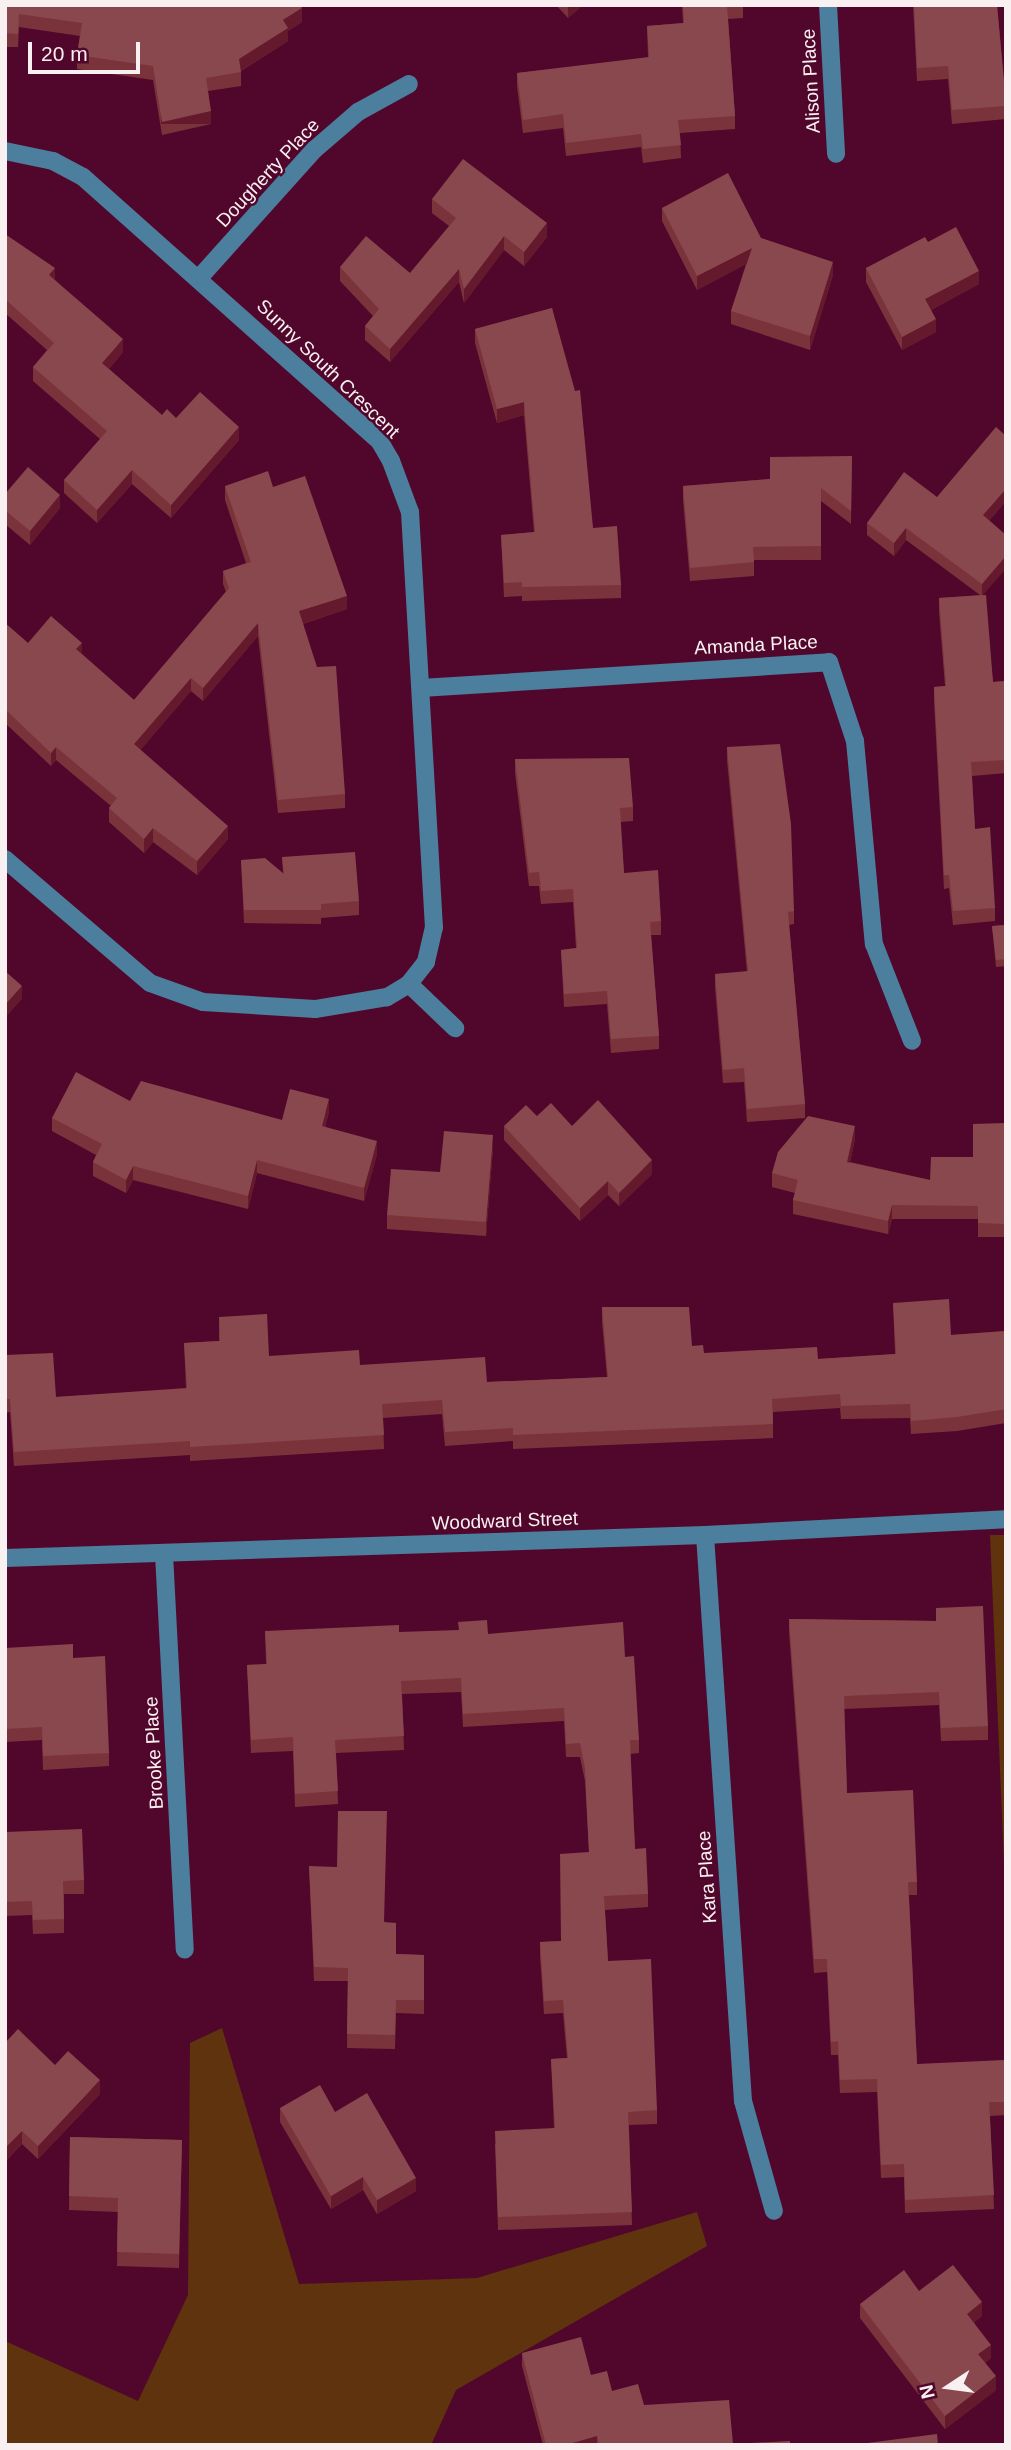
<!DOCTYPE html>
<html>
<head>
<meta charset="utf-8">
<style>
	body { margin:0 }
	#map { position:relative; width:1011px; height:2450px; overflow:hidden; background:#51072b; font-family:Arial,sans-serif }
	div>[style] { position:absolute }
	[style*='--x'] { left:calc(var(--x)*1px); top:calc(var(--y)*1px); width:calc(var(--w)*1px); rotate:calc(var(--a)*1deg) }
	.green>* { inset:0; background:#5e330d }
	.minor>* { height:18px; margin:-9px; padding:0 9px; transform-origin:9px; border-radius:9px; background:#4c7e9e }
	.wall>* { inset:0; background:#7b333b }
	.shaded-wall>* { inset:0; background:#65192c; transform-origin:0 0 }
	.building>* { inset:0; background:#89484e }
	span { translate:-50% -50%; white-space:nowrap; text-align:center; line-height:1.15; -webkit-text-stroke:5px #51072b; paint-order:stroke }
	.street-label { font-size:19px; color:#f9f0f2 }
	.frame { position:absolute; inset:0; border:7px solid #f9f0f2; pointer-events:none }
	.north { position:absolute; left:913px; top:2352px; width:70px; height:70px; -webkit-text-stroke:5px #51072b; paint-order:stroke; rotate:257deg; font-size:19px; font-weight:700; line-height:28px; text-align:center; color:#f9f0f2 }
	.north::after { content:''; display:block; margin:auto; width:24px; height:32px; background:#f9f0f2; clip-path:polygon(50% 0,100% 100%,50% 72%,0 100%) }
	.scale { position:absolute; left:28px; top:42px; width:112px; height:32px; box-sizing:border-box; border:4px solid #f9f0f2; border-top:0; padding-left:9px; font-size:21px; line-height:24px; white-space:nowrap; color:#f9f0f2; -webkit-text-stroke:5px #51072b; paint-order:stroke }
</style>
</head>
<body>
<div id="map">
	<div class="green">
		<i style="clip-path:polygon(990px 1535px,1006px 1535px,1006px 1910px)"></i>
		<i style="clip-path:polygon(222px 2028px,299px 2284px,477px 2278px,697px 2212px,707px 2246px,456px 2390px,431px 2445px,5px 2445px,5px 2341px,138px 2401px,188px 2295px,190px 2043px)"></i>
	</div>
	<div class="minor">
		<i style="--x:828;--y:5;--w:149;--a:86.9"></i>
		<i style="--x:5;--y:151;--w:49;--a:11.8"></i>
		<i style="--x:53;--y:161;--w:34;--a:28"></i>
		<i style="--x:83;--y:177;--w:398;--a:41.7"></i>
		<i style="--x:380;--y:442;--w:22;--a:60"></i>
		<i style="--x:391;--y:461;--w:54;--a:69.6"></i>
		<i style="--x:410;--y:512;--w:416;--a:86.7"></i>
		<i style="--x:434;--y:927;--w:36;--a:103"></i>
		<i style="--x:426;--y:962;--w:28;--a:128"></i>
		<i style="--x:409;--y:984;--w:26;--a:149"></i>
		<i style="--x:387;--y:997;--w:73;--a:170.5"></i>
		<i style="--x:315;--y:1009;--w:112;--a:-176.4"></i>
		<i style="--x:203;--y:1002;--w:56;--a:-160.3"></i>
		<i style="--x:150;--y:983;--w:191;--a:-139.5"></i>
		<i style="--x:200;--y:277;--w:171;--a:-48.1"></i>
		<i style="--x:314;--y:150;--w:58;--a:-40.8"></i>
		<i style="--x:358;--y:112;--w:58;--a:-28.8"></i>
		<i style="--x:421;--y:688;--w:409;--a:-3.6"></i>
		<i style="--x:829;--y:662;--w:83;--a:71.8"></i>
		<i style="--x:855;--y:741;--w:204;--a:84.7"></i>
		<i style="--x:874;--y:944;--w:104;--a:68.6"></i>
		<i style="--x:409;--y:984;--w:64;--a:43.7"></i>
		<i style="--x:705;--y:1535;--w:567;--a:86.16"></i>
		<i style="--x:743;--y:2101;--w:114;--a:74.3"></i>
		<i style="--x:164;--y:1554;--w:396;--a:87"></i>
		<i style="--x:5;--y:1558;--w:700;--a:-1.88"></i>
		<i style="--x:705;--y:1535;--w:301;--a:-3"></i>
	</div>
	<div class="wall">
		<i style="clip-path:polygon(5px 5px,137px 5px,137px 7px,302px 22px,288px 31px,288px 41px,241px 71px,241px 86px,208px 91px,211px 124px,162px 135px,153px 80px,77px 69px,77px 55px,80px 36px,19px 27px,18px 47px,5px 47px)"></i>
		<i style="clip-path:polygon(556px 5px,583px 5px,568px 18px)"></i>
		<i style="clip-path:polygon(682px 5px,743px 5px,743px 18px,728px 19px,735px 116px,735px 129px,680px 133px,681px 158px,643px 163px,641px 147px,566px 156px,563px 128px,523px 133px,517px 86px,517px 73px,648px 58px,647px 26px,683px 23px)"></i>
		<i style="clip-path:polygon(913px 5px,997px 5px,1006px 101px,1006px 119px,952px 124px,948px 79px,917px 81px)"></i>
		<i style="clip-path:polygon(432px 199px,547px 237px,524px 266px,504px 250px,464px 303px,459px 282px,390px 362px,365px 340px,365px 326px,373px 316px,340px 281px,340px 267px,410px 273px,449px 226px,432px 213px)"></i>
		<i style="clip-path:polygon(662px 208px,761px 238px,833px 275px,810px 350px,731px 324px,731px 311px,746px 264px,697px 290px,662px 221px)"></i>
		<i style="clip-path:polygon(5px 234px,55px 280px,123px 352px,109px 369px,162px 415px,176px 418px,239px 440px,171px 518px,132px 484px,97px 523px,64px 493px,64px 480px,100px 439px,33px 381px,33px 367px,47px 350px,5px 313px)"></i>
		<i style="clip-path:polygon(928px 242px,979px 284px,931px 310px,936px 332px,902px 350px,866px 282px,866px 268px)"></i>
		<i style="clip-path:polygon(552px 308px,593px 528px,621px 585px,621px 598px,522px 601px,522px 596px,504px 597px,501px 535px,534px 532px,524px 415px,497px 423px,475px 343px,475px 329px)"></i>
		<i style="clip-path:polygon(852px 456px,851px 524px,821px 501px,821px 560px,754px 560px,754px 576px,690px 581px,683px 500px,683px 486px,770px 479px)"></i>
		<i style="clip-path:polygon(225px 486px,273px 487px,347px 609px,303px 624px,345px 794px,345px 808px,278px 813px,258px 636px,203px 701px,191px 691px,140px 750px,228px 839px,197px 875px,153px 842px,144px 853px,109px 822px,109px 808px,111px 806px,56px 760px,51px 766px,5px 723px,5px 623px,28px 643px,82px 654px,134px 700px,226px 592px,223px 584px,223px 571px,246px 563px,225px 500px)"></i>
		<i style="clip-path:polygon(5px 494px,60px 508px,30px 545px,5px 524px)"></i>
		<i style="clip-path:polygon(937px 497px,1006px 501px,989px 521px,983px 595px,993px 682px,1006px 681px,1006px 773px,972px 776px,975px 829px,995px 908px,995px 921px,953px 925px,949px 888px,944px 889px,934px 701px,934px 687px,945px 686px,939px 612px,939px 598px,980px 595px,906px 540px,894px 556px,867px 535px,867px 523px)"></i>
		<i style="clip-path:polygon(727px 747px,794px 911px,794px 924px,789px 925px,805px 1104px,805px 1118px,747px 1122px,744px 1082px,723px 1083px,715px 987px,715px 974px,747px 972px,727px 760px)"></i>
		<i style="clip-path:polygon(515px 759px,633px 807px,633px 821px,620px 822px,624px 873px,661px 921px,661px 935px,651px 935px,659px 1036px,659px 1049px,611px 1053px,607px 1004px,564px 1007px,561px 950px,576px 948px,573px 902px,541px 904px,539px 886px,529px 886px,515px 773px)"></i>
		<i style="clip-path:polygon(282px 857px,359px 901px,359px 915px,321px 918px,321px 924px,244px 923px,241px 860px,283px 874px)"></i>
		<i style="clip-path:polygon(1006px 925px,1006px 966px,996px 967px,992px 926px)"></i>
		<i style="clip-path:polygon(130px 1101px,282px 1120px,329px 1112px,325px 1127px,377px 1154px,364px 1201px,257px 1173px,248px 1209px,133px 1180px,126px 1193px,93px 1176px,93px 1162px,96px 1155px,52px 1131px,52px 1118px)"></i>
		<i style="clip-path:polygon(537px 1116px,572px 1126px,652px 1174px,619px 1206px,608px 1195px,580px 1221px,504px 1140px,504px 1126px)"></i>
		<i style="clip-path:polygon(1006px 1123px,1006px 1237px,978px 1237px,978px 1219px,892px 1219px,888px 1234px,793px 1214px,793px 1200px,795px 1193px,772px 1187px,772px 1173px,855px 1139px,850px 1162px,930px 1180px,973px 1157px)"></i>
		<i style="clip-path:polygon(493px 1148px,486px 1236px,387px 1229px,387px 1215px,440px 1172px)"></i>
		<i style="clip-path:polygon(893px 1303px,951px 1335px,1006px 1331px,1006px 1423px,957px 1431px,911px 1434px,910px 1418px,841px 1419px,840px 1408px,773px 1412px,773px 1438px,513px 1449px,513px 1441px,445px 1446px,442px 1414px,383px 1418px,384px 1449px,190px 1461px,190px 1455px,14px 1466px,10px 1412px,5px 1413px,5px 1355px,56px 1397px,186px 1389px,184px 1343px,219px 1341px,219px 1317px,269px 1356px,360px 1365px,487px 1382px,607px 1377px,602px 1321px,602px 1307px,692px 1346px,704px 1353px,818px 1359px,895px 1354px)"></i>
		<i style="clip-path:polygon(789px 1619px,936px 1621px,988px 1726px,988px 1740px,941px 1741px,939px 1705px,844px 1709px,847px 1793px,917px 1882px,917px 1895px,909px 1895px,917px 2064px,1006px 2100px,1006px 2115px,990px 2116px,994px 2209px,905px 2213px,904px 2177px,881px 2178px,877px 2092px,840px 2093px,838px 2055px,831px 2055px,827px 1972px,814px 1973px,789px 1632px)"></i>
		<i style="clip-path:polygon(265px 1631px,488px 1634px,625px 1657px,639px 1740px,639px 1753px,630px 1754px,635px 1849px,648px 1894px,648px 1907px,605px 1910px,608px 1961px,657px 2110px,657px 2124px,629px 2125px,632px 2225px,498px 2230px,495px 2144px,554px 2128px,551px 2059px,567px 2058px,563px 2013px,544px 2014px,540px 1956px,540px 1942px,561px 1941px,589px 1852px,585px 1781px,580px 1757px,566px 1757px,564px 1721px,463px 1727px,461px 1692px,402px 1694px,404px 1750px,336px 1753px,338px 1804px,295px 1807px,293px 1751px,251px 1753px,247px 1665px,266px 1664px)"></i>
		<i style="clip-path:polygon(5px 1648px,73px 1658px,109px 1753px,109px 1766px,43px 1770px,42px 1740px,5px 1742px)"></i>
		<i style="clip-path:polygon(5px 1832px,84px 1880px,84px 1894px,64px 1894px,64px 1933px,33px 1934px,32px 1915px,5px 1916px)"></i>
		<i style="clip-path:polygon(309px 1866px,385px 1922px,396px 1954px,424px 1955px,424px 2014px,396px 2013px,395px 2049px,347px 2048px,348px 1981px,314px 1981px)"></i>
		<i style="clip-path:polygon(5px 2043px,55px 2065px,100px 2094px,38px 2159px,22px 2144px,5px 2162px)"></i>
		<i style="clip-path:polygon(280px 2108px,335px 2112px,416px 2191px,377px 2214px,363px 2190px,331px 2209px,280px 2122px)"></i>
		<i style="clip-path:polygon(70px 2137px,182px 2140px,179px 2268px,117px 2266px,118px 2212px,69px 2210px)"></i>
		<i style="clip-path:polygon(919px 2291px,982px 2316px,974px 2322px,991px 2358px,985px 2363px,996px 2390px,945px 2429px,860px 2318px,860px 2304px)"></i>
		<i style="clip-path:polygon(522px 2353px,591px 2375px,612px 2391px,733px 2444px,790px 2445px,543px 2445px,522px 2366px)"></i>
	</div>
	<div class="shaded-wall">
		<i style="clip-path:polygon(568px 5px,583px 5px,568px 18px)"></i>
		<i style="clip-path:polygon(302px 8px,302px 22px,288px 31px,288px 41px,239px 72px,239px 59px,283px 20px)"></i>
		<i style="left:211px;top:111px;width:13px;height:50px;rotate:90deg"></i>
		<i style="clip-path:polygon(547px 223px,547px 237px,524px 266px,524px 252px)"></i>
		<i style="clip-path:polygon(504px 236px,504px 250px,464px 303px,464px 289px)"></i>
		<i style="clip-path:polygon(752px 248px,752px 261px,697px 290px,697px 276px)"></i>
		<i style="clip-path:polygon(833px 262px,833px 275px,810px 350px,810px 336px)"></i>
		<i style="clip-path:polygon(55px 268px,55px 282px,49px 275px)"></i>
		<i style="clip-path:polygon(459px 269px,459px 282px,390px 362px,390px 349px)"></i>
		<i style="clip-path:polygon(979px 271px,979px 284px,925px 313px,925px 299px)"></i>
		<i style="clip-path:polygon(936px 319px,936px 332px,902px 350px,902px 337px)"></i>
		<i style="clip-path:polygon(123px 339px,123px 352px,102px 377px,102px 363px)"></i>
		<i style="clip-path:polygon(524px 402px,524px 415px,497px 423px,497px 409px)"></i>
		<i style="clip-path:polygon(239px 427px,239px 440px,171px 518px,171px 505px)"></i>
		<i style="clip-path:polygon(132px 470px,132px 484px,97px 523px,97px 510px)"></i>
		<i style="clip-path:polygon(1006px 489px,1006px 501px,983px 528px,983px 515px)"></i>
		<i style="clip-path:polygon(60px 495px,60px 508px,30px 545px,30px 531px)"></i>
		<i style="clip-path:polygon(906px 528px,906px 540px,894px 556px,894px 543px)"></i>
		<i style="clip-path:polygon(1006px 556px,1006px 569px,982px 596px,982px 584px)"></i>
		<i style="clip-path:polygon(347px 596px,347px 609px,299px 625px,299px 611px)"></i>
		<i style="clip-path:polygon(258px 623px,258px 636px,203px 701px,203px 688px)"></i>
		<i style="clip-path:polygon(82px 643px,82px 656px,76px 649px)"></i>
		<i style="clip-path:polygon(191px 678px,191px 691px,134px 758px,134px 744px)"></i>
		<i style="clip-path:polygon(56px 747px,56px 760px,51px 766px,51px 753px)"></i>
		<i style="clip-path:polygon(228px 826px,228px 839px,197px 875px,197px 861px)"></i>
		<i style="clip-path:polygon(153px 828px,153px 842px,144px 853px,144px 839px)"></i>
		<i style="clip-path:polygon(22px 986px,22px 999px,5px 1018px,5px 1005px)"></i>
		<i style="clip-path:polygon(329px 1099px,329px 1112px,322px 1140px,322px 1126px)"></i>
		<i style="clip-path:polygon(855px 1126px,855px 1139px,847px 1175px,847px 1162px)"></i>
		<i style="clip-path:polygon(493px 1135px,493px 1148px,486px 1236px,486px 1222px)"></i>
		<i style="clip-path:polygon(377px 1141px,377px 1154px,364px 1201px,364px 1188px)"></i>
		<i style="clip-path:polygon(257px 1160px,257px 1173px,248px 1209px,248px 1196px)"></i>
		<i style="clip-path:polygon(652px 1160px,652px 1174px,619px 1206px,619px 1193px)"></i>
		<i style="clip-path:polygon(133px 1166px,133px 1180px,126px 1193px,126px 1180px)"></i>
		<i style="clip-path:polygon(608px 1181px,608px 1195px,580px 1221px,580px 1208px)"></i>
		<i style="clip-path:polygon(892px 1205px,892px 1219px,888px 1234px,888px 1221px)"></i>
		<i style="clip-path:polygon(100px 2080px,100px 2094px,38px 2159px,38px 2146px)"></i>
		<i style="clip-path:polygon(22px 2131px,22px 2144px,5px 2162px,5px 2148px)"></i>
		<i style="clip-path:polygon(363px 2177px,363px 2190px,331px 2209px,331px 2196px)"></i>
		<i style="clip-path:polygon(416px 2178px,416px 2191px,377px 2214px,377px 2200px)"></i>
		<i style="clip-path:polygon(982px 2302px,982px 2316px,967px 2327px,967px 2314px)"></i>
		<i style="clip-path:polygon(991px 2345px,991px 2358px,978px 2368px,978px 2354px)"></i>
		<i style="clip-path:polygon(996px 2376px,996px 2390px,945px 2429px,945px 2416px)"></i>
		<i style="clip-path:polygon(597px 2436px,597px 2445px,565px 2445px)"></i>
	</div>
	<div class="building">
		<i style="clip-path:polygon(5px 5px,136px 5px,135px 7px,148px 5px,300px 5px,302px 8px,283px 20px,288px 28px,239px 59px,241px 72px,206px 78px,211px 111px,162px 122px,153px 66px,77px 55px,82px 23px,19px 14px,18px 34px,5px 33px)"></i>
		<i style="clip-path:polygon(683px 5px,741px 5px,727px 6px,735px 116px,678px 120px,681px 145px,643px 149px,641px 134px,566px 143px,563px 114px,523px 120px,517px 73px,649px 57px,647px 26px,684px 23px)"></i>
		<i style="clip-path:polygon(914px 5px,997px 5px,1006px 106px,952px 110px,948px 66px,917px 68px)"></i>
		<i style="clip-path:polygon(463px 159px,547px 223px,524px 252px,504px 236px,464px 289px,459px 269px,390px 349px,365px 326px,379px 309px,340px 267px,366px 236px,410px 273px,456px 218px,432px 199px)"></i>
		<i style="clip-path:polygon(728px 173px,761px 238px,833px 262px,810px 336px,731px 311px,752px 248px,697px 276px,662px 208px)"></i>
		<i style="clip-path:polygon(956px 227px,979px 271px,925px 299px,936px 319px,902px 337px,866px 268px,925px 237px,928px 242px)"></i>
		<i style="clip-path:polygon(5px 234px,55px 268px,49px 275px,123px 339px,102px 363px,162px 415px,167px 409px,176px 418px,200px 392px,239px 427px,171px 505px,132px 470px,97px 510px,64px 480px,107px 431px,33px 367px,54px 343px,5px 299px)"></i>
		<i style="clip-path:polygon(552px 308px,575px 391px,580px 390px,593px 528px,617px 526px,621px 585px,522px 587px,522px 582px,504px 583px,501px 535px,535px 532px,524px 402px,497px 409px,475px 329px)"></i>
		<i style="clip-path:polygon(996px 427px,1006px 436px,1006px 489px,983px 515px,1006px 535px,1006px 556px,982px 584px,906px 528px,894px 543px,867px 523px,904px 472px,937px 497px)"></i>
		<i style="clip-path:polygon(852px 456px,851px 511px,821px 488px,821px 546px,753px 547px,754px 562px,690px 568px,683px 486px,770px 479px,770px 457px)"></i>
		<i style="clip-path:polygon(28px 467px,60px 495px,30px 531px,5px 510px,5px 494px)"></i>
		<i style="clip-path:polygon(268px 471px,273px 487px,305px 476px,347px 596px,299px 611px,317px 667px,336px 666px,345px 794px,278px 800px,258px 623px,203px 688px,191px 678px,134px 744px,228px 826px,197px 861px,153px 828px,144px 839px,109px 808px,117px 798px,56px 747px,51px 753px,5px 709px,5px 623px,28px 643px,51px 616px,82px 643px,76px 649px,134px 700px,229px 588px,223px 571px,251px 562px,225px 486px)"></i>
		<i style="clip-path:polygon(986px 595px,993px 682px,1006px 681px,1006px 760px,971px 762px,975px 829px,990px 827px,995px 908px,953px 911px,949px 875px,944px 875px,934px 687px,946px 686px,939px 598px)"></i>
		<i style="clip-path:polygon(780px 744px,791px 824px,794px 911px,788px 912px,805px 1104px,747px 1109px,744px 1068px,723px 1070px,715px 974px,748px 971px,727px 747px)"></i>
		<i style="clip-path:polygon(629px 758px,633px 807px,620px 808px,624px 873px,658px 870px,661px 921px,650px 922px,659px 1036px,611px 1039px,607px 991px,564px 994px,561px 950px,577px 948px,573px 889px,541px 891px,539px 872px,529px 873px,515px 759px)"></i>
		<i style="clip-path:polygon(355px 852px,359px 901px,321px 904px,321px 910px,244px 910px,241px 860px,265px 858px,284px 874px,282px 857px)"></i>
		<i style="clip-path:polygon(1006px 925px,1006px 959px,996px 960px,992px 926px)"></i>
		<i style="clip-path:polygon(5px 971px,22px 986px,5px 1005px)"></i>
		<i style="clip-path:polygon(76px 1072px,130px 1101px,141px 1081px,282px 1120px,290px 1089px,329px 1099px,322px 1126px,377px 1141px,364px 1188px,257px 1160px,248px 1196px,133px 1166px,126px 1180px,93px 1162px,102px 1144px,52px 1118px)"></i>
		<i style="clip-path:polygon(598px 1100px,652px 1160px,619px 1193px,608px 1181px,580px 1208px,504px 1126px,526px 1105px,537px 1116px,551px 1103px,572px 1126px)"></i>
		<i style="clip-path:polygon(808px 1116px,855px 1126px,847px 1162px,930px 1180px,931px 1157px,973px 1157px,973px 1124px,1006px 1123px,1006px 1224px,978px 1223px,978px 1206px,892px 1205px,888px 1221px,793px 1200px,798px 1180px,772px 1173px,778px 1152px)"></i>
		<i style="clip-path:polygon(444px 1131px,493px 1135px,486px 1222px,387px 1215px,391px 1169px,440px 1172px)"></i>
		<i style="clip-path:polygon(949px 1299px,951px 1335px,1006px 1331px,1006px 1409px,957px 1417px,911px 1421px,910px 1404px,841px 1406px,840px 1394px,772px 1399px,773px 1424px,513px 1435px,513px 1428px,445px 1432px,442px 1400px,382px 1404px,384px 1435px,190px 1447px,190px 1441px,14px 1452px,10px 1399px,5px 1399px,5px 1355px,53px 1353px,56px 1397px,187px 1388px,184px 1343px,220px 1341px,219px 1317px,267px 1314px,269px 1356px,359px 1350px,360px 1365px,485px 1357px,487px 1382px,608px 1377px,602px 1307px,689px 1307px,692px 1346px,703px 1345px,704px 1353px,817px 1347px,818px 1359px,896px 1354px,893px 1303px)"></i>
		<i style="clip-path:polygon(983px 1606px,988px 1726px,941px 1728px,939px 1692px,844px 1696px,847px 1793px,913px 1790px,917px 1882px,908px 1882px,917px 2064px,1004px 2060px,1006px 2102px,989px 2102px,994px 2195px,905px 2200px,904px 2164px,881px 2165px,877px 2079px,840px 2080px,838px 2041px,831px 2042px,827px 1959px,814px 1959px,789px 1619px,936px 1621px,936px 1608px)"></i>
		<i style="clip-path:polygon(487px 1620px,488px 1634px,623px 1622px,625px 1657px,634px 1656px,639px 1740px,630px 1740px,635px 1849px,646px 1848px,648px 1894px,604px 1896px,608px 1961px,651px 1959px,657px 2110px,628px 2112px,632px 2212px,498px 2217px,495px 2131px,555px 2128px,551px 2059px,568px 2058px,563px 2000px,544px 2001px,540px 1942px,561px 1941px,560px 1854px,589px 1852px,585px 1768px,580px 1743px,566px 1744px,564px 1708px,463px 1714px,461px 1678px,401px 1681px,404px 1736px,335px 1740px,338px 1791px,295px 1794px,293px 1737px,251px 1740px,247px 1665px,267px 1664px,265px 1631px,399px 1625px,399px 1632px,459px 1630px,458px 1622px)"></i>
		<i style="clip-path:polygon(73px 1644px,73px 1658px,105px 1656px,109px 1753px,43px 1756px,42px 1727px,5px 1729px,5px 1648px)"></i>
		<i style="clip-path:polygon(338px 1811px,387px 1811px,384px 1922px,396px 1923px,396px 1954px,424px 1955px,424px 2000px,396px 2000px,395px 2035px,347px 2034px,348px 1968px,314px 1967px,309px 1866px,337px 1867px)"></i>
		<i style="clip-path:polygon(82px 1829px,84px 1880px,63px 1881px,64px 1919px,33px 1920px,32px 1901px,5px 1902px,5px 1832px)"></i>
		<i style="clip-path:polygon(18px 2029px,55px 2065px,68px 2051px,100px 2080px,38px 2146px,22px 2131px,5px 2148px,5px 2043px)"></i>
		<i style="clip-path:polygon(320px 2085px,335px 2112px,367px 2093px,416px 2178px,377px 2200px,363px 2177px,331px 2196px,280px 2108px)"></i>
		<i style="clip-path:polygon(70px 2137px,182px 2140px,179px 2254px,117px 2252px,118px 2198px,69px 2196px)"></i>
		<i style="clip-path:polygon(953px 2265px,982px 2302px,967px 2314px,991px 2345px,978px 2354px,996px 2376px,945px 2416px,860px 2304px,904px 2270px,919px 2291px)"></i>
		<i style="clip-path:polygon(581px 2337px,591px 2375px,607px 2371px,612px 2391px,638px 2384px,644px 2405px,729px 2400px,733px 2444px,790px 2441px,790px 2445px,599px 2445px,597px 2436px,565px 2445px,546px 2445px,522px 2353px)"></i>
		<i style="clip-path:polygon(937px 2434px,938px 2445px,852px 2445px)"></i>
	</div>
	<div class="street-label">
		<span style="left:811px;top:81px;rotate:-93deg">Alison Place</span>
		<span style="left:268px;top:173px;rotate:-47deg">Dougherty Place</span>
		<span style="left:328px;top:369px;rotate:44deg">Sunny South Crescent</span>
		<span style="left:756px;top:645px;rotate:-3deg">Amanda Place</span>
		<span style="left:505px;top:1521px;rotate:-2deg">Woodward Street</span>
		<span style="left:154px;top:1753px;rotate:-93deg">Brooke Place</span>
		<span style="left:707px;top:1877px;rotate:-94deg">Kara Place</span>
	</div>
	<div class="frame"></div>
	<div class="north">N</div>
	<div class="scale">20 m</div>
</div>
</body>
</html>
